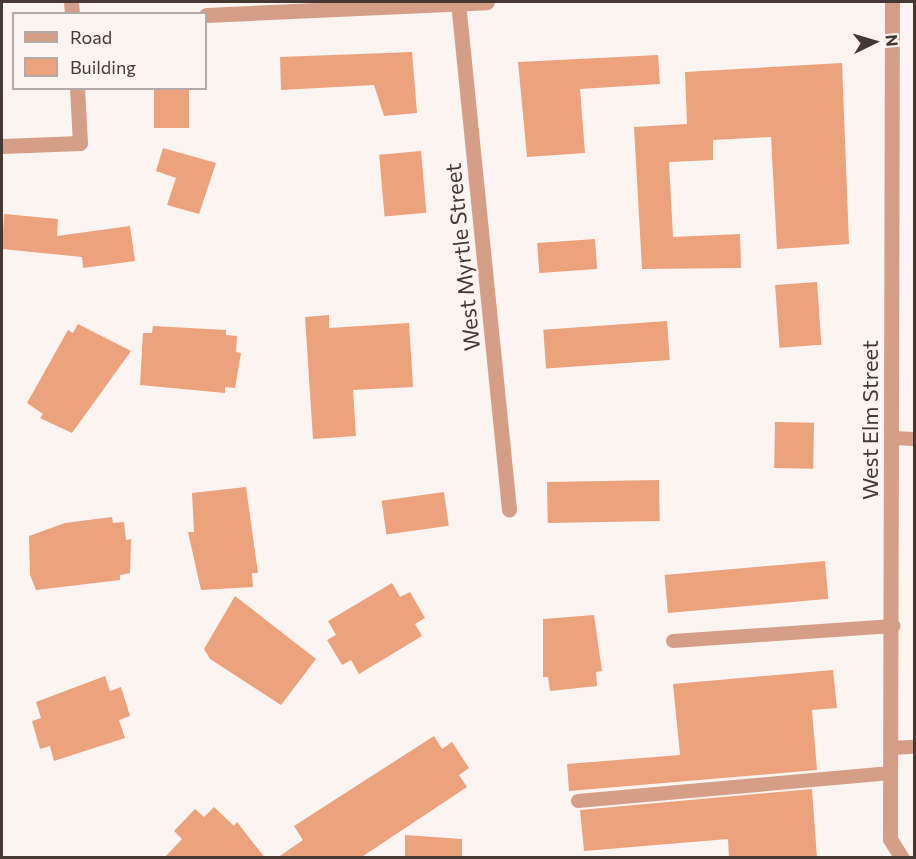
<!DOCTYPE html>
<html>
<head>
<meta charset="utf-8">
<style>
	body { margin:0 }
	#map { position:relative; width:916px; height:859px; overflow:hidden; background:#fbf4f1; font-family:Commissioner,sans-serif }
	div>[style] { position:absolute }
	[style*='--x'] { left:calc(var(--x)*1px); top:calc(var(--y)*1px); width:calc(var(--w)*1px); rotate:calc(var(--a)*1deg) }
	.building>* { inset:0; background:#eca27d; transform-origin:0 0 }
	.lane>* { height:14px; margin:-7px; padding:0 7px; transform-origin:7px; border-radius:7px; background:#d49e87 }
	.street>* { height:15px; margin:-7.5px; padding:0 7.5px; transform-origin:7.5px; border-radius:7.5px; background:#d49e87 }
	span { translate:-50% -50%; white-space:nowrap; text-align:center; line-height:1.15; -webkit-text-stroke:4.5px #fbf4f1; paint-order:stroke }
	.street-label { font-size:22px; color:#463832 }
	.frame { position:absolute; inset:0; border:3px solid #463832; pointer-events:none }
	.legend { position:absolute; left:12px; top:12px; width:195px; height:78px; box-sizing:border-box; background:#fbf4f1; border:2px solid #b3a9a5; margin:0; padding:8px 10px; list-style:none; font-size:18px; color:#463832 }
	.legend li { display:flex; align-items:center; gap:12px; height:30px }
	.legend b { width:30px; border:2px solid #b3a9a5 }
	.north { position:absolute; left:844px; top:12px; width:60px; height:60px; -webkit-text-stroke:4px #fbf4f1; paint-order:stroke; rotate:85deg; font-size:16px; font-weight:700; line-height:24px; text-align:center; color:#463832 }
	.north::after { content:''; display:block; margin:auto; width:21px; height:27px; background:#463832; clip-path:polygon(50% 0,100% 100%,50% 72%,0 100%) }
</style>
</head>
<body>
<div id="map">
	<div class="building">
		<i style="clip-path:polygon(412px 52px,417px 113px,384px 116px,374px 85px,281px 90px,280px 57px)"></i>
		<i style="clip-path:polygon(658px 55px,660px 84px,580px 89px,585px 153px,527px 157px,518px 62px)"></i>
		<i style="clip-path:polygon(842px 63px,849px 244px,777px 249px,771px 137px,713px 140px,713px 160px,669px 162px,673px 237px,740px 234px,741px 268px,642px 269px,634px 127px,687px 124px,685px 72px)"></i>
		<i style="left:154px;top:88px;width:35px;height:40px"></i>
		<i style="clip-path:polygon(163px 148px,216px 163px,199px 214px,167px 205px,176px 178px,156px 171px)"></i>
		<i style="left:421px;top:151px;width:62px;height:42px;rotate:85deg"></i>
		<i style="clip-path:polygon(4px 214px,58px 219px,57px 236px,130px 226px,135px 261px,83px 268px,82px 257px,2px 249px)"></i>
		<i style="left:595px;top:239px;width:30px;height:58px;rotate:86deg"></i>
		<i style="left:817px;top:282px;width:63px;height:42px;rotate:86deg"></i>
		<i style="clip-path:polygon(329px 315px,329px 328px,409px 323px,413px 387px,353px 390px,356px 436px,313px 439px,305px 317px)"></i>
		<i style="left:667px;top:321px;width:39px;height:124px;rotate:86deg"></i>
		<i style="clip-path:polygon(78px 324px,131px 351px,72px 433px,40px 418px,43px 414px,27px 403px,68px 330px,73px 333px)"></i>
		<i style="clip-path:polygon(153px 326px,226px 330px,226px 335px,237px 336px,236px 352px,241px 353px,235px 388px,225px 387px,225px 393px,140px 385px,143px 333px,152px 333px)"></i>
		<i style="left:775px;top:422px;width:39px;height:46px;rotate:1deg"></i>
		<i style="left:659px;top:480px;width:41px;height:112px;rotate:89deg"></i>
		<i style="clip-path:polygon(246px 487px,258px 573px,252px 573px,253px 587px,201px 590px,188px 532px,194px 532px,192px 493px)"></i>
		<i style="left:444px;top:492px;width:34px;height:63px;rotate:82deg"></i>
		<i style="clip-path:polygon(112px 517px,113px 523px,124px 522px,126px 540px,131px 539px,130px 573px,120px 575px,120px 580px,36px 590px,30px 575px,29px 536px,65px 523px)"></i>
		<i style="left:825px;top:561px;width:38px;height:161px;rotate:85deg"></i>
		<i style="clip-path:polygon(392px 583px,400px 597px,410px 592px,425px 618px,415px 624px,422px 636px,359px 674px,351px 660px,342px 665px,327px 640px,336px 635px,328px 621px)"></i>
		<i style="clip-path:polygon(235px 596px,316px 659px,281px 705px,210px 659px,204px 649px)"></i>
		<i style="clip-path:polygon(594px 615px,602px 671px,596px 672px,597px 686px,550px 691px,548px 677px,543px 677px,543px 619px)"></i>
		<i style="clip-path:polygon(833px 670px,837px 708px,812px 710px,817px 770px,569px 791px,567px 764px,680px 755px,673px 684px)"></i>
		<i style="clip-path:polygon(105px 676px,110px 691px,121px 687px,130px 716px,119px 720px,125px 738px,54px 761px,50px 746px,40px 749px,32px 721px,41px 718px,36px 702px)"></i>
		<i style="clip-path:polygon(434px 736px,442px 749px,452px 742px,469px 768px,459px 775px,467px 787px,360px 858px,277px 858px,303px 840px,294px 826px)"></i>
		<i style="clip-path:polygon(812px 789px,817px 858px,729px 858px,728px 839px,584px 851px,580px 810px)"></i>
		<i style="clip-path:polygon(214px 807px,234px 826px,237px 822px,265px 858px,164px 858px,182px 839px,174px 831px,195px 809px,204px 817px)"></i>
		<i style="clip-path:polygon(405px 835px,462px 839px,462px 858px,405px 858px)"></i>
	</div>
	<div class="lane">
		<i style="--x:893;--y:438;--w:21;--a:3"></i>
		<i style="--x:673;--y:641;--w:221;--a:-3.9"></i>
		<i style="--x:892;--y:748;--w:22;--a:-3"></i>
		<i style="--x:578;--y:801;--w:314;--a:-5.1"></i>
	</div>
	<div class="street">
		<i style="--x:71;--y:2;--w:12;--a:85"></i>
		<i style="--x:458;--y:2;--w:510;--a:84.26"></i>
		<i style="--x:892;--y:2;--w:837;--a:90.14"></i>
		<i style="--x:890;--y:839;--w:22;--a:58"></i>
		<i style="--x:206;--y:15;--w:281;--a:-2.6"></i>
		<i style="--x:2;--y:146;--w:78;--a:-2.2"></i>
		<i style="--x:80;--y:143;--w:55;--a:-93.1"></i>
	</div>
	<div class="street-label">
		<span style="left:462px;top:257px;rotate:-96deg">West Myrtle Street</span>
		<span style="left:870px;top:420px;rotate:-90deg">West Elm Street</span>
	</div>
	<div class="frame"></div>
	<ul class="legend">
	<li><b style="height:8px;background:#d49e87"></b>Road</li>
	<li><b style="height:16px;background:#eca27d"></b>Building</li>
	</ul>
	<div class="north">N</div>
</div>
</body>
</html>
